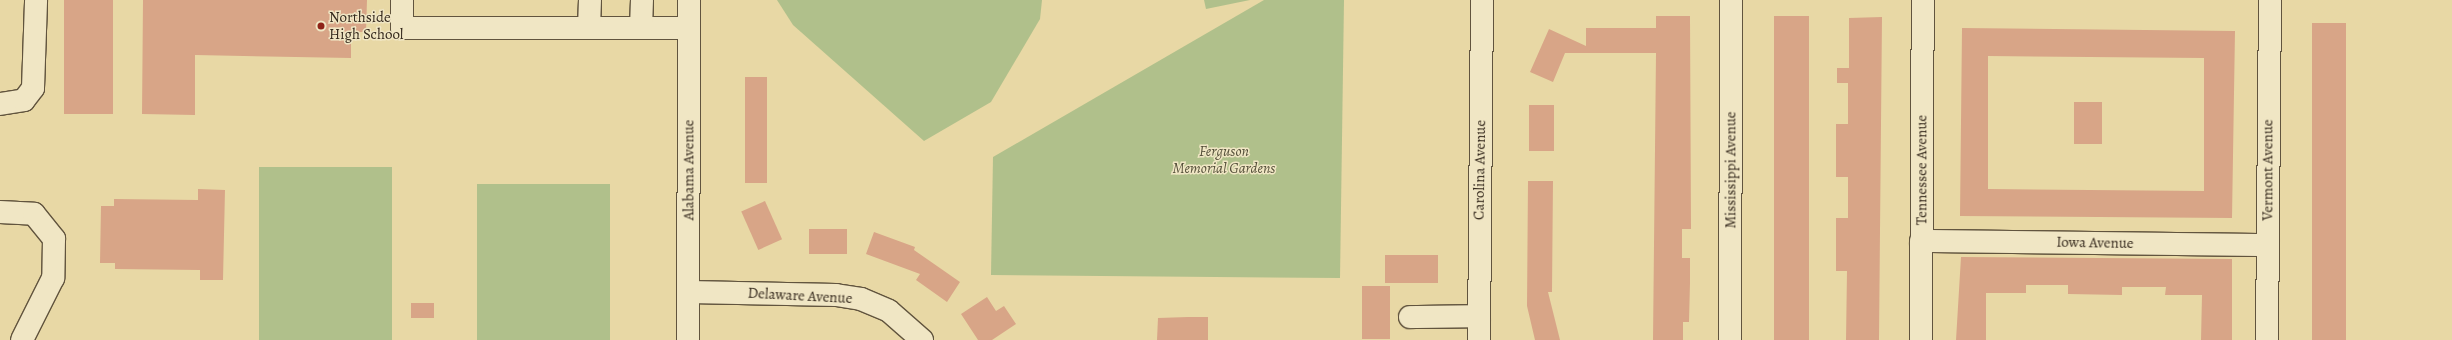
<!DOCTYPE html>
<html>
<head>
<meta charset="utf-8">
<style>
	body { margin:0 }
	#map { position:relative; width:2452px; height:340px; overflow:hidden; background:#e8d8a5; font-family:Alegreya,serif }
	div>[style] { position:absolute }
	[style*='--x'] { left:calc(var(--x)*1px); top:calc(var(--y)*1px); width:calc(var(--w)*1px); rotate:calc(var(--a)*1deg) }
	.green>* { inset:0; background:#b0c08b; transform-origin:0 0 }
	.building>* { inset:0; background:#d8a587; transform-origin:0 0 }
	.roads { filter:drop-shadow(1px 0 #61543e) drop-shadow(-1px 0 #61543e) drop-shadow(0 1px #61543e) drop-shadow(0 -1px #61543e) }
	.minor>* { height:22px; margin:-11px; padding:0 11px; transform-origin:11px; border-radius:11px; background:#f0e6c4 }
	.dots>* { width:11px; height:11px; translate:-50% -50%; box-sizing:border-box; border:2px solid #f0e6c4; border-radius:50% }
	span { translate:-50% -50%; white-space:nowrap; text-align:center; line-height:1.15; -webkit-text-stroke:3px #f0e6c4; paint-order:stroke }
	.poi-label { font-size:15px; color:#34281c }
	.left { translate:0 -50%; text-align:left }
	.park-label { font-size:15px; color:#534e38; font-style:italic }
	.street-label { font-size:15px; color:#34281c }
</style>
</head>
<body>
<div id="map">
	<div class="green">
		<i style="clip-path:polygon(777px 0,1042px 0,1040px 19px,991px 102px,924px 141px,793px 25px)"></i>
		<i style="clip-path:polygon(1204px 0,1250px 0,1206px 9px)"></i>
		<i style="clip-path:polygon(1264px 0,1344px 0,1340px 278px,991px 275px,993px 157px)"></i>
		<i style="left:259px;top:167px;width:133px;height:173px"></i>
		<i style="left:477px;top:184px;width:133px;height:156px"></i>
	</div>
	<div class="building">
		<i style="left:64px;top:0;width:49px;height:114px"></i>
		<i style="clip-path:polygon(143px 0,367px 0,366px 32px,351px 32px,351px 58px,195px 55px,195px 115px,142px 114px)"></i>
		<i style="clip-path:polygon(1656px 16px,1690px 16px,1691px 229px,1682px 229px,1682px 258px,1690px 258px,1690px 283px,1689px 322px,1683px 322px,1683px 340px,1653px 340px,1656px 53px,1565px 53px,1553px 82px,1530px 72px,1549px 29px,1586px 46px,1586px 28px,1656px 28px)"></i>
		<i style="left:1774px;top:16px;width:35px;height:324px"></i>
		<i style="clip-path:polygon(1882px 17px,1879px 340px,1846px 340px,1847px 271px,1836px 271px,1836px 218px,1848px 218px,1848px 177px,1836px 177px,1836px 124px,1848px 124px,1848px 83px,1837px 83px,1837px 68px,1849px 68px,1849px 18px)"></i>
		<i style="left:2312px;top:23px;width:34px;height:317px"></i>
		<i style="clip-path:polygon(evenodd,1962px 28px,2235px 31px,2232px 218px,1960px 216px,1962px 28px,1988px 56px,2204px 58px,2204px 191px,1988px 189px,1988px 56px)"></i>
		<i style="left:745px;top:77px;width:22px;height:106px"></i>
		<i style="left:2074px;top:102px;width:28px;height:42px"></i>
		<i style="left:1529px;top:105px;width:25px;height:46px"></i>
		<i style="clip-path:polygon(1528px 181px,1553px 181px,1552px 292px,1548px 292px,1560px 340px,1535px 340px,1527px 306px)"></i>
		<i style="clip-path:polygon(198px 189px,225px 190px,223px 280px,200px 280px,200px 270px,115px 269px,115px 263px,100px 263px,101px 206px,114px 206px,114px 199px,198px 200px)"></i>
		<i style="left:765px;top:201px;width:42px;height:26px;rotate:66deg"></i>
		<i style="left:809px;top:229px;width:38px;height:25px"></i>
		<i style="clip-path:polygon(874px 232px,915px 247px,914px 250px,960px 282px,947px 302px,916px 280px,920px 274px,866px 254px)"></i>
		<i style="left:1385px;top:255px;width:53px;height:28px"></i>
		<i style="clip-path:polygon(1961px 257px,2232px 259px,2232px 340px,2201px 340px,2202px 295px,2165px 295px,2166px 287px,2122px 287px,2122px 295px,2068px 294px,2068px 285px,2026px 285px,2026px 293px,1986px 293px,1986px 340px,1956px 340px)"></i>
		<i style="left:1362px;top:286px;width:28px;height:53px"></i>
		<i style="clip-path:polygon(987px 297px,996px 311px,1004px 306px,1016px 324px,992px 340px,978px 340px,961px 314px)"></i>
		<i style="left:411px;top:303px;width:23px;height:15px"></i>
		<i style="clip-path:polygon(1188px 317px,1208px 317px,1208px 340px,1157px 340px,1158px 318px)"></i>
	</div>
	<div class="roads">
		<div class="minor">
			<i style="--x:402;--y:0;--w:28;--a:90"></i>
			<i style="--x:402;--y:28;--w:287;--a:0"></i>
			<i style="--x:589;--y:28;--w:28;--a:-88"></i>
			<i style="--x:641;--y:28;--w:28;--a:-88"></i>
			<i style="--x:0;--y:104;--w:24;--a:-9"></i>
			<i style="--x:24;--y:100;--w:15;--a:-53"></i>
			<i style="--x:33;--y:88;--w:88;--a:-88"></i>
			<i style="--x:0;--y:212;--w:34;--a:3"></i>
			<i style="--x:34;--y:214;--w:32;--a:51"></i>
			<i style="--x:54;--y:239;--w:39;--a:91"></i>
			<i style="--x:53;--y:278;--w:69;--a:116.6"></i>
			<i style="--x:1921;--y:241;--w:347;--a:0.7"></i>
			<i style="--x:689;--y:292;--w:147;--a:1.2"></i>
			<i style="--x:836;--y:295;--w:25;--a:9"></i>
			<i style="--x:861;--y:299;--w:30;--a:23"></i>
			<i style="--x:889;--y:311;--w:44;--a:41.3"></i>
			<i style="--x:1410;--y:317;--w:69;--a:-0.8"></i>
			<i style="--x:688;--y:340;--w:340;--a:-89.8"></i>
			<i style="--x:1479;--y:340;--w:340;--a:-89.5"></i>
			<i style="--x:1730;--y:340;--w:340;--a:-89.8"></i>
			<i style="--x:1921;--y:340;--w:340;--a:-89.7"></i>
			<i style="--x:2267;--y:340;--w:340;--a:-89.5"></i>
		</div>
	</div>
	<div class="dots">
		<i style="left:321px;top:26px;background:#8f2418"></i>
	</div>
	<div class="poi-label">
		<span class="left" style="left:329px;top:26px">Northside<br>High School</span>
	</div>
	<div class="park-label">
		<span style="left:1224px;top:160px">Ferguson<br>Memorial Gardens</span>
	</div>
	<div class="street-label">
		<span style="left:689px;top:170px;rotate:-90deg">Alabama Avenue</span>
		<span style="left:1480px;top:170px;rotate:-89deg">Carolina Avenue</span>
		<span style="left:1731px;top:170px;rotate:-90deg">Mississippi Avenue</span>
		<span style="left:1922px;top:170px;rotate:-90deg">Tennessee Avenue</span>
		<span style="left:2268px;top:170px;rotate:-90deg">Vermont Avenue</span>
		<span style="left:2095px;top:243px;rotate:1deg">Iowa Avenue</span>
		<span style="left:800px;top:296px;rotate:3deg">Delaware Avenue</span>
	</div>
</div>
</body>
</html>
